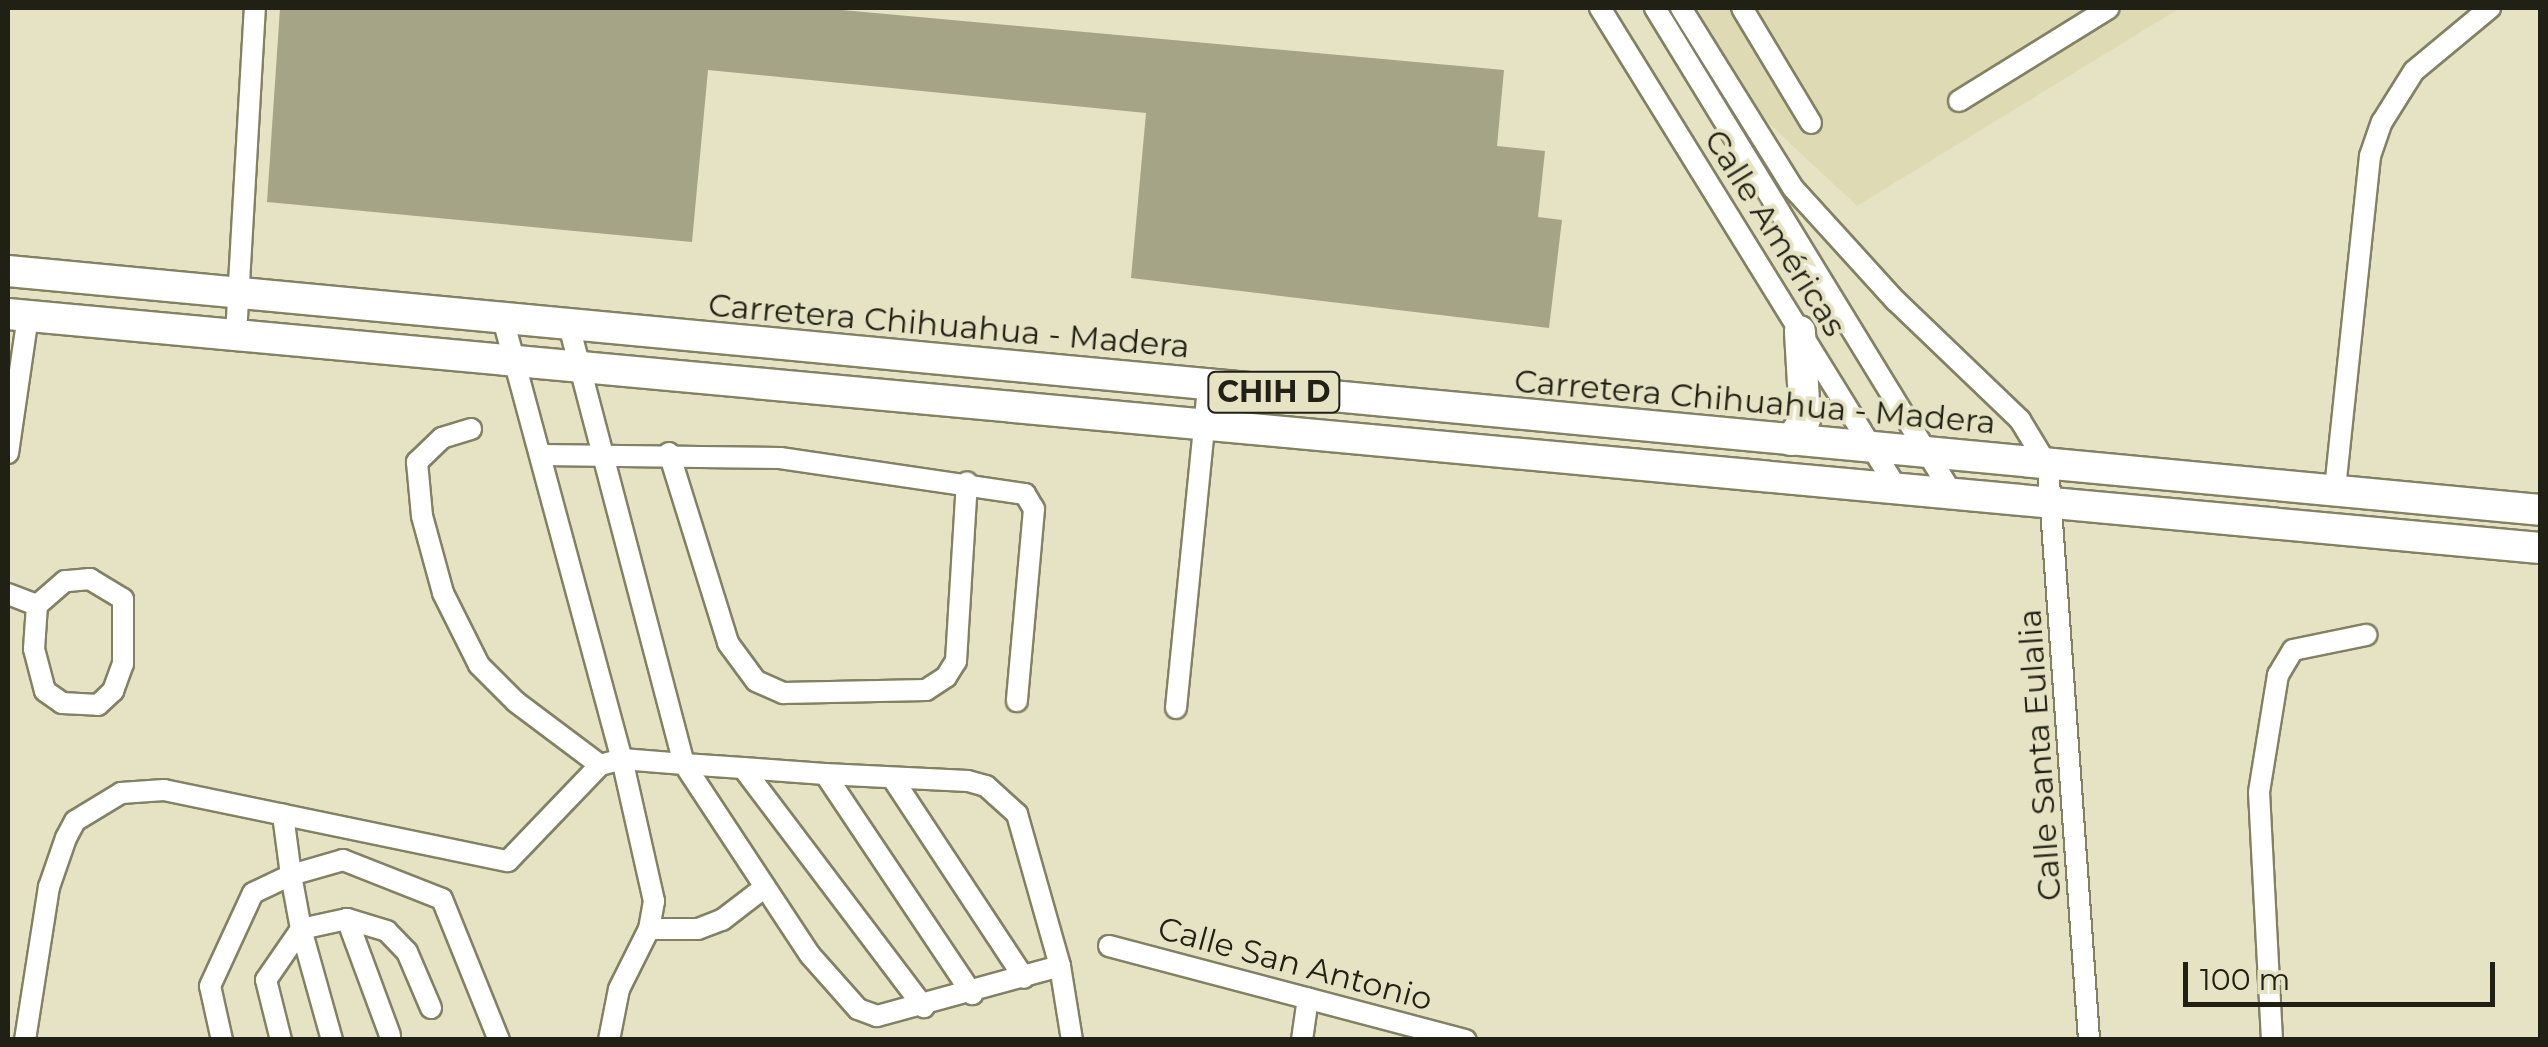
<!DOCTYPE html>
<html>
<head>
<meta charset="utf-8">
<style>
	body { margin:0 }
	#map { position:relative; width:2548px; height:1047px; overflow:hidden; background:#e5e3c4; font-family:Montserrat,sans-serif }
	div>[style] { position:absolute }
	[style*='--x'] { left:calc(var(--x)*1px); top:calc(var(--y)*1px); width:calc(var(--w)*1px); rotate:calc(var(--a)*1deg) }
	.built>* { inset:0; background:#dedbb4 }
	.building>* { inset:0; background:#a6a486 }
	.roads { filter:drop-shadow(2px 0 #838164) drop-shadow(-2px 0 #838164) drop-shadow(0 2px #838164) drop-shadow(0 -2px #838164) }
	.minor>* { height:20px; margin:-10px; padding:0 10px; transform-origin:10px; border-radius:10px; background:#fff }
	.highway>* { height:30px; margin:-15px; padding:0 15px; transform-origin:15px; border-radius:15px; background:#fff }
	span { translate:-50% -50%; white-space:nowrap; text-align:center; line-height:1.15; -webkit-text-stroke:8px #e5e3c4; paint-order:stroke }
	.shield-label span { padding:2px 8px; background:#e5e3c4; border:2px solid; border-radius:8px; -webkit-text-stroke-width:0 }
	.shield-label { font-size:30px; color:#212014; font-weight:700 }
	.street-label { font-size:32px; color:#212014 }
	.frame { position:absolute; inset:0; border:10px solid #212014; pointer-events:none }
	.scale { position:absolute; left:2183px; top:962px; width:312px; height:45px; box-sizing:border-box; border:5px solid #212014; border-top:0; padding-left:12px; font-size:30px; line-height:35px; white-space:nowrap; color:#212014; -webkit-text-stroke:8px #e5e3c4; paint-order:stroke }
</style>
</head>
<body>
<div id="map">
	<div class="built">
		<i style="clip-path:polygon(1695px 8px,2180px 8px,1857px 206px,1761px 116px)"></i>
	</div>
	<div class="building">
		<i style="clip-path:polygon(280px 8px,820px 8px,1504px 70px,1497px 146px,1545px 151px,1538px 217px,1562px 220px,1549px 328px,1131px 278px,1146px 113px,708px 70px,692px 242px,267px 202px)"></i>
	</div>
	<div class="roads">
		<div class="minor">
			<i style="--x:1600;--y:8;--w:567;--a:58.27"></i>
			<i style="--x:1655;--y:8;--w:571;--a:58.54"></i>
			<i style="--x:1681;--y:8;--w:212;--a:58.1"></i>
			<i style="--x:1793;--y:188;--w:153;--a:47.7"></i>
			<i style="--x:1896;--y:301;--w:172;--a:43.8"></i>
			<i style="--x:2020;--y:420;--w:54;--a:58.7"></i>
			<i style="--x:2048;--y:466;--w:575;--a:85.91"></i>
			<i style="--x:1742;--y:8;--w:134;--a:59"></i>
			<i style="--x:1959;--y:101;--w:176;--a:-31.8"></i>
			<i style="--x:503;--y:319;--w:456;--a:74.9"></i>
			<i style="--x:622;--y:759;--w:62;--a:4.6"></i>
			<i style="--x:684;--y:764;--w:59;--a:3.9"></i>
			<i style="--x:743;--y:768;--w:82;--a:4.2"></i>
			<i style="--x:825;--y:774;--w:143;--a:2.8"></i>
			<i style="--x:968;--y:781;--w:19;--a:16"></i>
			<i style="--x:986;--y:786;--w:42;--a:42.1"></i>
			<i style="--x:1017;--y:814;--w:158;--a:74.2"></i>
			<i style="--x:1060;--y:966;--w:190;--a:164.7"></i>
			<i style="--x:877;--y:1016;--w:20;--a:-160"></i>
			<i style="--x:858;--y:1009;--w:72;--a:-131.6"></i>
			<i style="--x:810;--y:955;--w:229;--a:-123.4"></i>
			<i style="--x:684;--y:764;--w:453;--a:-104.7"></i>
			<i style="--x:236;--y:335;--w:328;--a:-86.7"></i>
			<i style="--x:471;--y:429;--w:30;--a:163"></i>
			<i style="--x:442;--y:438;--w:35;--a:136"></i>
			<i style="--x:417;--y:462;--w:54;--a:84.7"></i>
			<i style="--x:422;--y:516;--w:80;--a:74.7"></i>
			<i style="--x:443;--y:593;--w:80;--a:63.4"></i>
			<i style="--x:479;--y:665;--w:52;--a:45"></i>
			<i style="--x:516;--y:702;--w:105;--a:36.9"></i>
			<i style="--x:8;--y:453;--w:138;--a:-81.7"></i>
			<i style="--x:669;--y:453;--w:199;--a:72.7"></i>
			<i style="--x:728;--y:643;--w:47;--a:53.6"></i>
			<i style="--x:756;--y:681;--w:30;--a:24"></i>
			<i style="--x:783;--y:693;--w:143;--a:-1.2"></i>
			<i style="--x:926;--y:690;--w:24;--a:-33"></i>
			<i style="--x:946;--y:677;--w:19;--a:-58"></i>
			<i style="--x:956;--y:661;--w:179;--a:-86.5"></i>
			<i style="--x:541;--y:455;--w:239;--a:0.7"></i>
			<i style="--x:780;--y:458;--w:248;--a:8.4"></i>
			<i style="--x:1025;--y:494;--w:17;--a:59"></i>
			<i style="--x:1034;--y:509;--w:193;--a:95.1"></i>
			<i style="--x:2335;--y:489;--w:335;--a:-84"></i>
			<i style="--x:2370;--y:156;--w:36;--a:-71"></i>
			<i style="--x:2382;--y:122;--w:60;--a:-57.9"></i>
			<i style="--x:2414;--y:71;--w:99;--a:-39.7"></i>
			<i style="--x:8;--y:594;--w:31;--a:21"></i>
			<i style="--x:37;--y:605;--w:44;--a:93.9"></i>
			<i style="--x:34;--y:649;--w:43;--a:75.3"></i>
			<i style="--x:45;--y:691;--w:21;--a:35"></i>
			<i style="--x:62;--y:703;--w:36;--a:3"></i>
			<i style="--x:98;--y:705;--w:21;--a:-43"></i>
			<i style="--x:113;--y:691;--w:29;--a:-70"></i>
			<i style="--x:123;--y:664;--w:65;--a:-90"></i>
			<i style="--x:123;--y:599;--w:39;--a:-149"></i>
			<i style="--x:90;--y:579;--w:25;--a:175"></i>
			<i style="--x:65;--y:581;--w:37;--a:139"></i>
			<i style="--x:1176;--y:708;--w:325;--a:-84.3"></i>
			<i style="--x:743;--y:768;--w:300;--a:52.9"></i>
			<i style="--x:825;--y:774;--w:265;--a:56.2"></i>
			<i style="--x:893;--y:779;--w:238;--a:56.6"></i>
			<i style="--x:347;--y:919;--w:124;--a:69.7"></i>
			<i style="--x:649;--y:929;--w:49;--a:0"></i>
			<i style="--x:698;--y:929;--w:26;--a:-21"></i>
			<i style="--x:722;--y:920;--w:54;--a:-37.5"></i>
			<i style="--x:1109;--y:946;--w:369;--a:14.8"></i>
			<i style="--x:1060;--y:966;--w:75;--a:80.8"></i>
			<i style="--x:431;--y:1008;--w:61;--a:-113.2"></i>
			<i style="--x:407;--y:952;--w:29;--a:-134"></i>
			<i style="--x:387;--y:931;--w:42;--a:-163.3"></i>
			<i style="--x:347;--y:919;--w:47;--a:167.7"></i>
			<i style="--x:301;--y:929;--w:55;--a:-100.5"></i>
			<i style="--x:291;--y:875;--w:54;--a:-16.1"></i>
			<i style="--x:343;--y:860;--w:106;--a:21.5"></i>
			<i style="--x:442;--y:899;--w:152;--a:68"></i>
			<i style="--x:25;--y:1040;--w:155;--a:-81.1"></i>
			<i style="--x:49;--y:887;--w:52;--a:-70.9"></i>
			<i style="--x:66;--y:838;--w:19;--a:-62"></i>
			<i style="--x:75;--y:821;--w:54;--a:-31.3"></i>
			<i style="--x:121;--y:793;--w:43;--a:-4"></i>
			<i style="--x:164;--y:790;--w:351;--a:11.7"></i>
			<i style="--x:508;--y:861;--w:133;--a:-46.2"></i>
			<i style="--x:600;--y:765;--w:23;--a:-15"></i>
			<i style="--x:622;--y:759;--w:146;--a:77.3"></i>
			<i style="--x:654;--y:901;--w:28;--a:100"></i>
			<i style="--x:649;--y:929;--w:67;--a:116.6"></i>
			<i style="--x:619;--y:989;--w:52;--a:101.1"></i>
			<i style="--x:222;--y:1040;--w:55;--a:-102.5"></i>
			<i style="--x:210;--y:986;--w:102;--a:-65.2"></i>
			<i style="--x:253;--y:893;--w:42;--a:-25.3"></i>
			<i style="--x:291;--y:875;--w:61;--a:-97.6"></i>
			<i style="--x:281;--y:1040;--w:62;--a:-104"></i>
			<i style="--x:266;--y:980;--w:62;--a:-55.5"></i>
			<i style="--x:301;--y:929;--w:115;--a:74.4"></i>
			<i style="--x:1302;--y:1040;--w:42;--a:-81.9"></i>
			<i style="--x:2272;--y:1040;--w:248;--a:-93"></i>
			<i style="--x:2259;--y:792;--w:119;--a:-80.8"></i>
			<i style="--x:2278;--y:675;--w:29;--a:-59"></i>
			<i style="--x:2293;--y:650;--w:75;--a:-11.6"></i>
		</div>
		<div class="highway">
			<i style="--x:8;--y:271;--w:2543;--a:5.39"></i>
			<i style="--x:8;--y:314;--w:2543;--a:5.28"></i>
			<i style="--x:1791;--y:440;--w:25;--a:-56"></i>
			<i style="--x:1805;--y:419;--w:88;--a:-93.3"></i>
		</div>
	</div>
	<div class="shield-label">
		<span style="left:1274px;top:392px">CHIH D</span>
	</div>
	<div class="street-label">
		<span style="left:1775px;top:233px;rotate:58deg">Calle Américas</span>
		<span style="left:949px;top:326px;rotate:5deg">Carretera Chihuahua - Madera</span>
		<span style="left:1755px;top:402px;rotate:5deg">Carretera Chihuahua - Madera</span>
		<span style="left:2040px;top:755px;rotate:-94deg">Calle Santa Eulalia</span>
		<span style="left:1295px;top:964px;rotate:15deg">Calle San Antonio</span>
	</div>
	<div class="frame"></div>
	<div class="scale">100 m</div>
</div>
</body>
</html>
